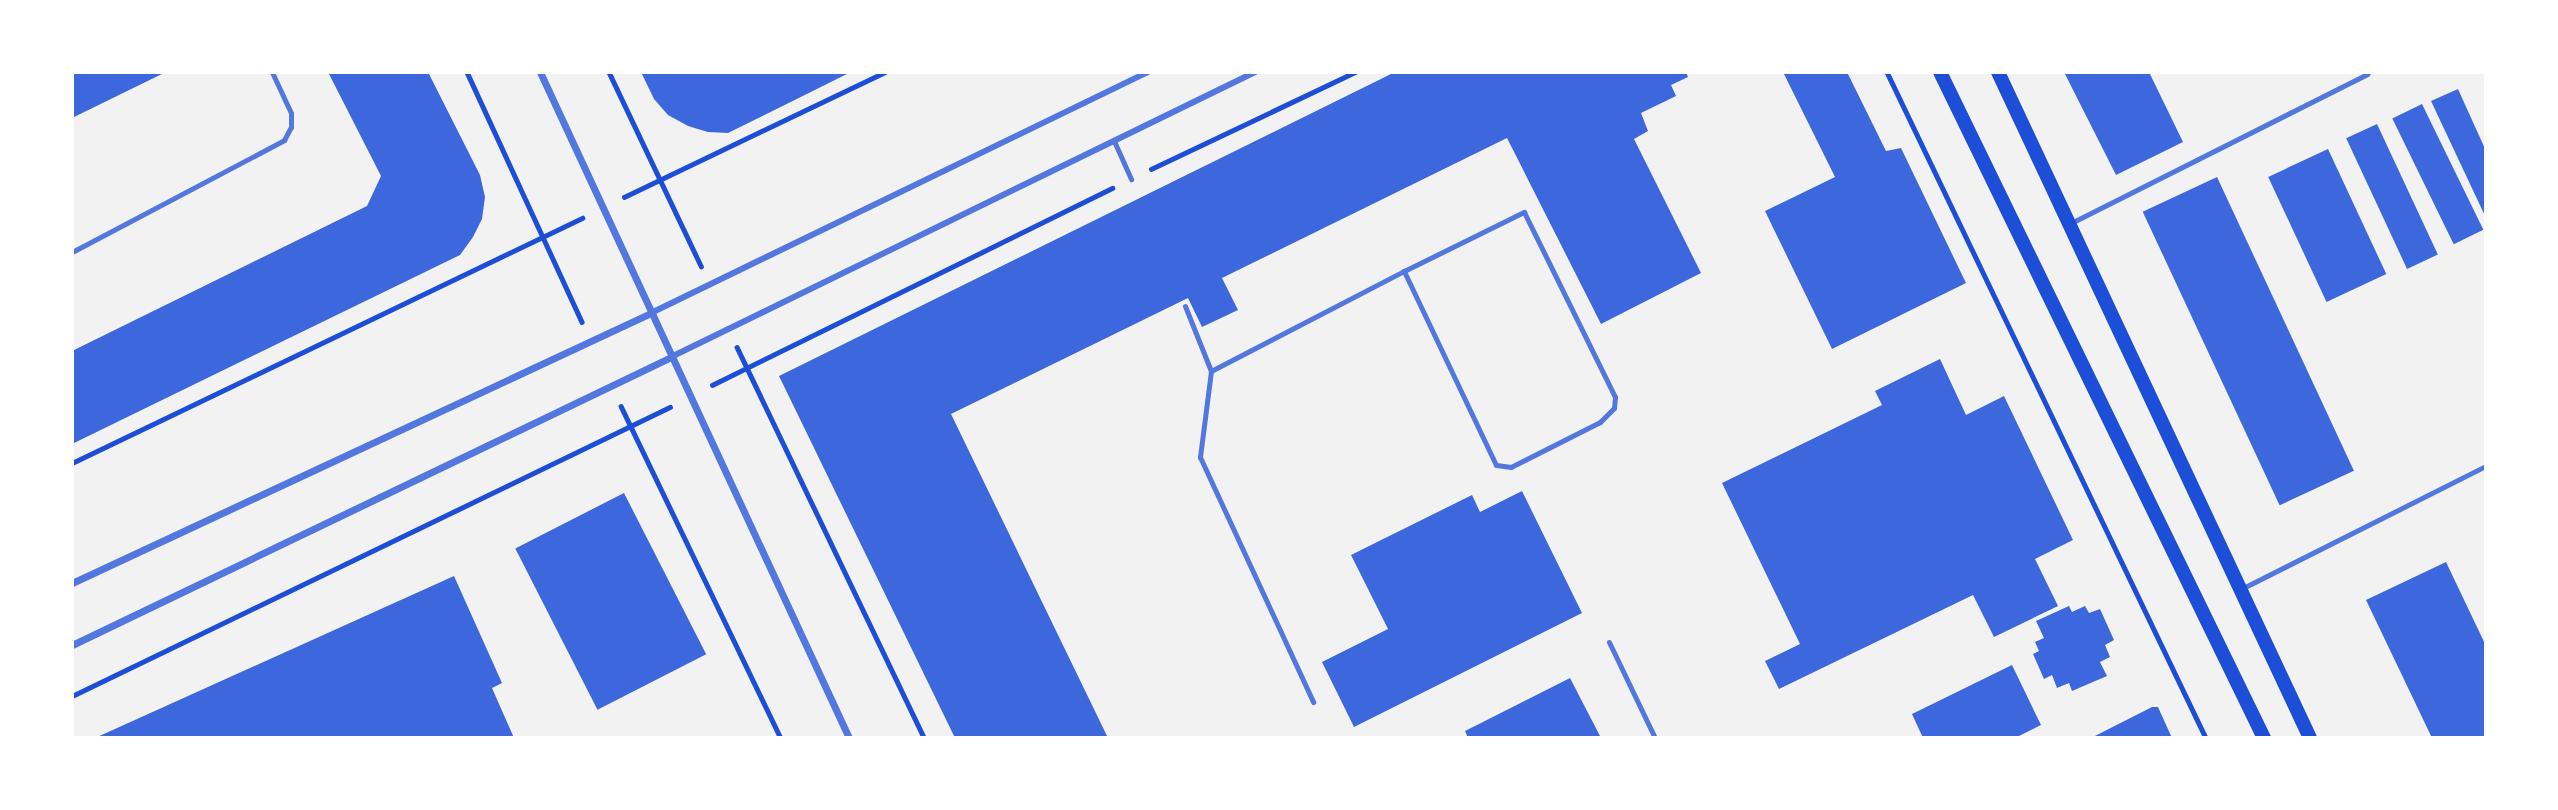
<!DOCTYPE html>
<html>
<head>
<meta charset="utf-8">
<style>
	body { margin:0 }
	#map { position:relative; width:2558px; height:810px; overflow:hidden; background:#f2f2f2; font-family:"Times New Roman",serif }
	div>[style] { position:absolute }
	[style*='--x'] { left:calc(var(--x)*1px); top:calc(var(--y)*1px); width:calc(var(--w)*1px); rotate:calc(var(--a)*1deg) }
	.building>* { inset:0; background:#3d67dc; transform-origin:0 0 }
	.path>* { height:4.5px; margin:-2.25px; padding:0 2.25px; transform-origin:2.25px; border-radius:2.25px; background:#1d4ed8 }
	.service>* { height:5px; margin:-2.5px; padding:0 2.5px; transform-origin:2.5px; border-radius:2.5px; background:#5277de }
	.pedestrian>* { height:6px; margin:-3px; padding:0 3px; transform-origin:3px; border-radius:3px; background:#5277de }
	.minor>* { height:7px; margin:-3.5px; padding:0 3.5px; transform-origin:3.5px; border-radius:3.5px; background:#5277de }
	.secondary>* { height:14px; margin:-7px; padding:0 7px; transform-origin:7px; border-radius:7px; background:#1d4ed8 }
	span { translate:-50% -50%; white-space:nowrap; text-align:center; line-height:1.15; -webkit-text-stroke:7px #fff; paint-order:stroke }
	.frame { position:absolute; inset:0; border:74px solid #fff; pointer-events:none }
</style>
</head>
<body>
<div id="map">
	<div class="building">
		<i style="clip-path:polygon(72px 72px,166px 72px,72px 118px)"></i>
		<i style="clip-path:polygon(328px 72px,428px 72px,480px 175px,485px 197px,482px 219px,473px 237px,460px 255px,72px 444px,72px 351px,367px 206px,381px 176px)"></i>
		<i style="clip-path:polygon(641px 72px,851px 72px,728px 133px,708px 132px,688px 126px,668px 115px,654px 99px)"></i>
		<i style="clip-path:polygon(1395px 72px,1686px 72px,1688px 77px,1671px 85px,1676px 96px,1641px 113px,1648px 131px,1634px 139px,1701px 273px,1601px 324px,1507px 138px,1222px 278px,1238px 310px,1202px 327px,1188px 298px,951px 414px,1108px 738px,955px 738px,779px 376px)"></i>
		<i style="clip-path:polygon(1783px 72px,1847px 72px,1886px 151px,1901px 148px,1966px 283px,1832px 349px,1765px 211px,1835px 177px)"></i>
		<i style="clip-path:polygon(2064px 72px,2149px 72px,2183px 142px,2116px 175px)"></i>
		<i style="clip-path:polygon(2458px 89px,2486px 151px,2486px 218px,2431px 101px)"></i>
		<i style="left:2422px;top:104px;width:140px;height:33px;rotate:64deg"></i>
		<i style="left:2377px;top:124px;width:144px;height:34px;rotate:65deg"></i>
		<i style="left:2328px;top:149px;width:138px;height:66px;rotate:65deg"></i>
		<i style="left:2217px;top:177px;width:324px;height:82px;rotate:65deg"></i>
		<i style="clip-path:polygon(1940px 359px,1966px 415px,2004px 396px,2073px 540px,2035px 559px,2058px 606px,1994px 637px,1973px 595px,1779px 689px,1765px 661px,1800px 644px,1722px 483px,1882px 405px,1875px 391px)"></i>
		<i style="clip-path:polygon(1522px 491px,1582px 613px,1354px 727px,1322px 662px,1388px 629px,1351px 555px,1472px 495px,1480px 512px)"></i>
		<i style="left:624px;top:493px;width:181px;height:122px;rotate:63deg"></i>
		<i style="clip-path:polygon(2446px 562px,2486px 646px,2486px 738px,2432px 738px,2366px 600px)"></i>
		<i style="clip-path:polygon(454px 576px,502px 683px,492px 688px,514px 738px,95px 738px)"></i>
		<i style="clip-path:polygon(2069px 606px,2072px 612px,2085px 606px,2089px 613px,2100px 609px,2114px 640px,2105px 645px,2110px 657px,2100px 662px,2107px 676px,2072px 691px,2069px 683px,2057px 688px,2052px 675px,2044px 679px,2033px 654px,2039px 651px,2035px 642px,2044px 638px,2036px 621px)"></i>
		<i style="clip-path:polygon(2012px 665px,2041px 725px,2015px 738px,1923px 738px,1912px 714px)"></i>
		<i style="clip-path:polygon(1570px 678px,1601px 738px,1468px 738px,1465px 731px)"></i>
		<i style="clip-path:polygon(2152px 707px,2158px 707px,2172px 738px,2091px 738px)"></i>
	</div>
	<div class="path">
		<i style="--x:467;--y:72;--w:275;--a:65.3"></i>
		<i style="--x:609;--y:72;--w:215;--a:64.6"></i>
		<i style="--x:1887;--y:72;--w:738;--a:64.41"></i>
		<i style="--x:1151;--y:169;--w:226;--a:-25.4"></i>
		<i style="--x:624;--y:197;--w:289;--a:-25.6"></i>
		<i style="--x:737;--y:347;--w:433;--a:64.4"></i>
		<i style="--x:712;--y:385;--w:446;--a:-26.2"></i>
		<i style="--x:621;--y:406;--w:369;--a:64.3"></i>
		<i style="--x:72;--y:463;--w:566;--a:-25.66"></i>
		<i style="--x:72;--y:696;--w:664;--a:-25.79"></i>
	</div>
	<div class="service">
		<i style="--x:1114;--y:141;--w:42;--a:65.9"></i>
		<i style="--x:2069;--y:224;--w:334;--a:-26.7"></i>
		<i style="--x:72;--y:252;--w:240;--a:-27.8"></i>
		<i style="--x:284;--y:140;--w:15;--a:-62"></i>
		<i style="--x:291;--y:127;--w:14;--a:-90"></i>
		<i style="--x:291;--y:113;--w:45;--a:-114.9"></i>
		<i style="--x:1185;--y:306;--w:70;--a:68.2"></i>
		<i style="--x:1211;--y:371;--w:87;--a:97.3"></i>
		<i style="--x:1200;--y:457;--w:270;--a:65.2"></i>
		<i style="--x:1211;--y:371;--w:217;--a:-27.4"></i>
		<i style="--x:1404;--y:271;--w:134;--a:-26.2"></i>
		<i style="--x:1524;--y:212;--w:206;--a:63.8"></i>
		<i style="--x:1615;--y:397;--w:11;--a:95"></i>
		<i style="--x:1614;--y:408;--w:20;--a:135"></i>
		<i style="--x:1600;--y:422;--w:100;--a:153.2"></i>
		<i style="--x:1511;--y:467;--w:15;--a:-172"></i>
		<i style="--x:1496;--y:465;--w:215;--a:-115.4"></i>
		<i style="--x:2241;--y:589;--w:274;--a:-26.7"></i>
		<i style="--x:1609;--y:642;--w:106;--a:64.4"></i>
	</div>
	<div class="pedestrian">
		<i style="--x:651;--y:313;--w:552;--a:-25.87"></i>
		<i style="--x:671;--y:357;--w:650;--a:-26.01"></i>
	</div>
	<div class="minor">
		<i style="--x:540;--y:72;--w:734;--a:65.11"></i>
		<i style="--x:72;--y:583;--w:639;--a:-25"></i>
		<i style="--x:72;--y:645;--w:665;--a:-25.68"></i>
	</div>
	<div class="secondary">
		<i style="--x:1940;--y:72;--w:741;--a:64.06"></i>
		<i style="--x:1998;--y:72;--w:735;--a:64.9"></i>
	</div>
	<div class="frame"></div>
</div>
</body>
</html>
